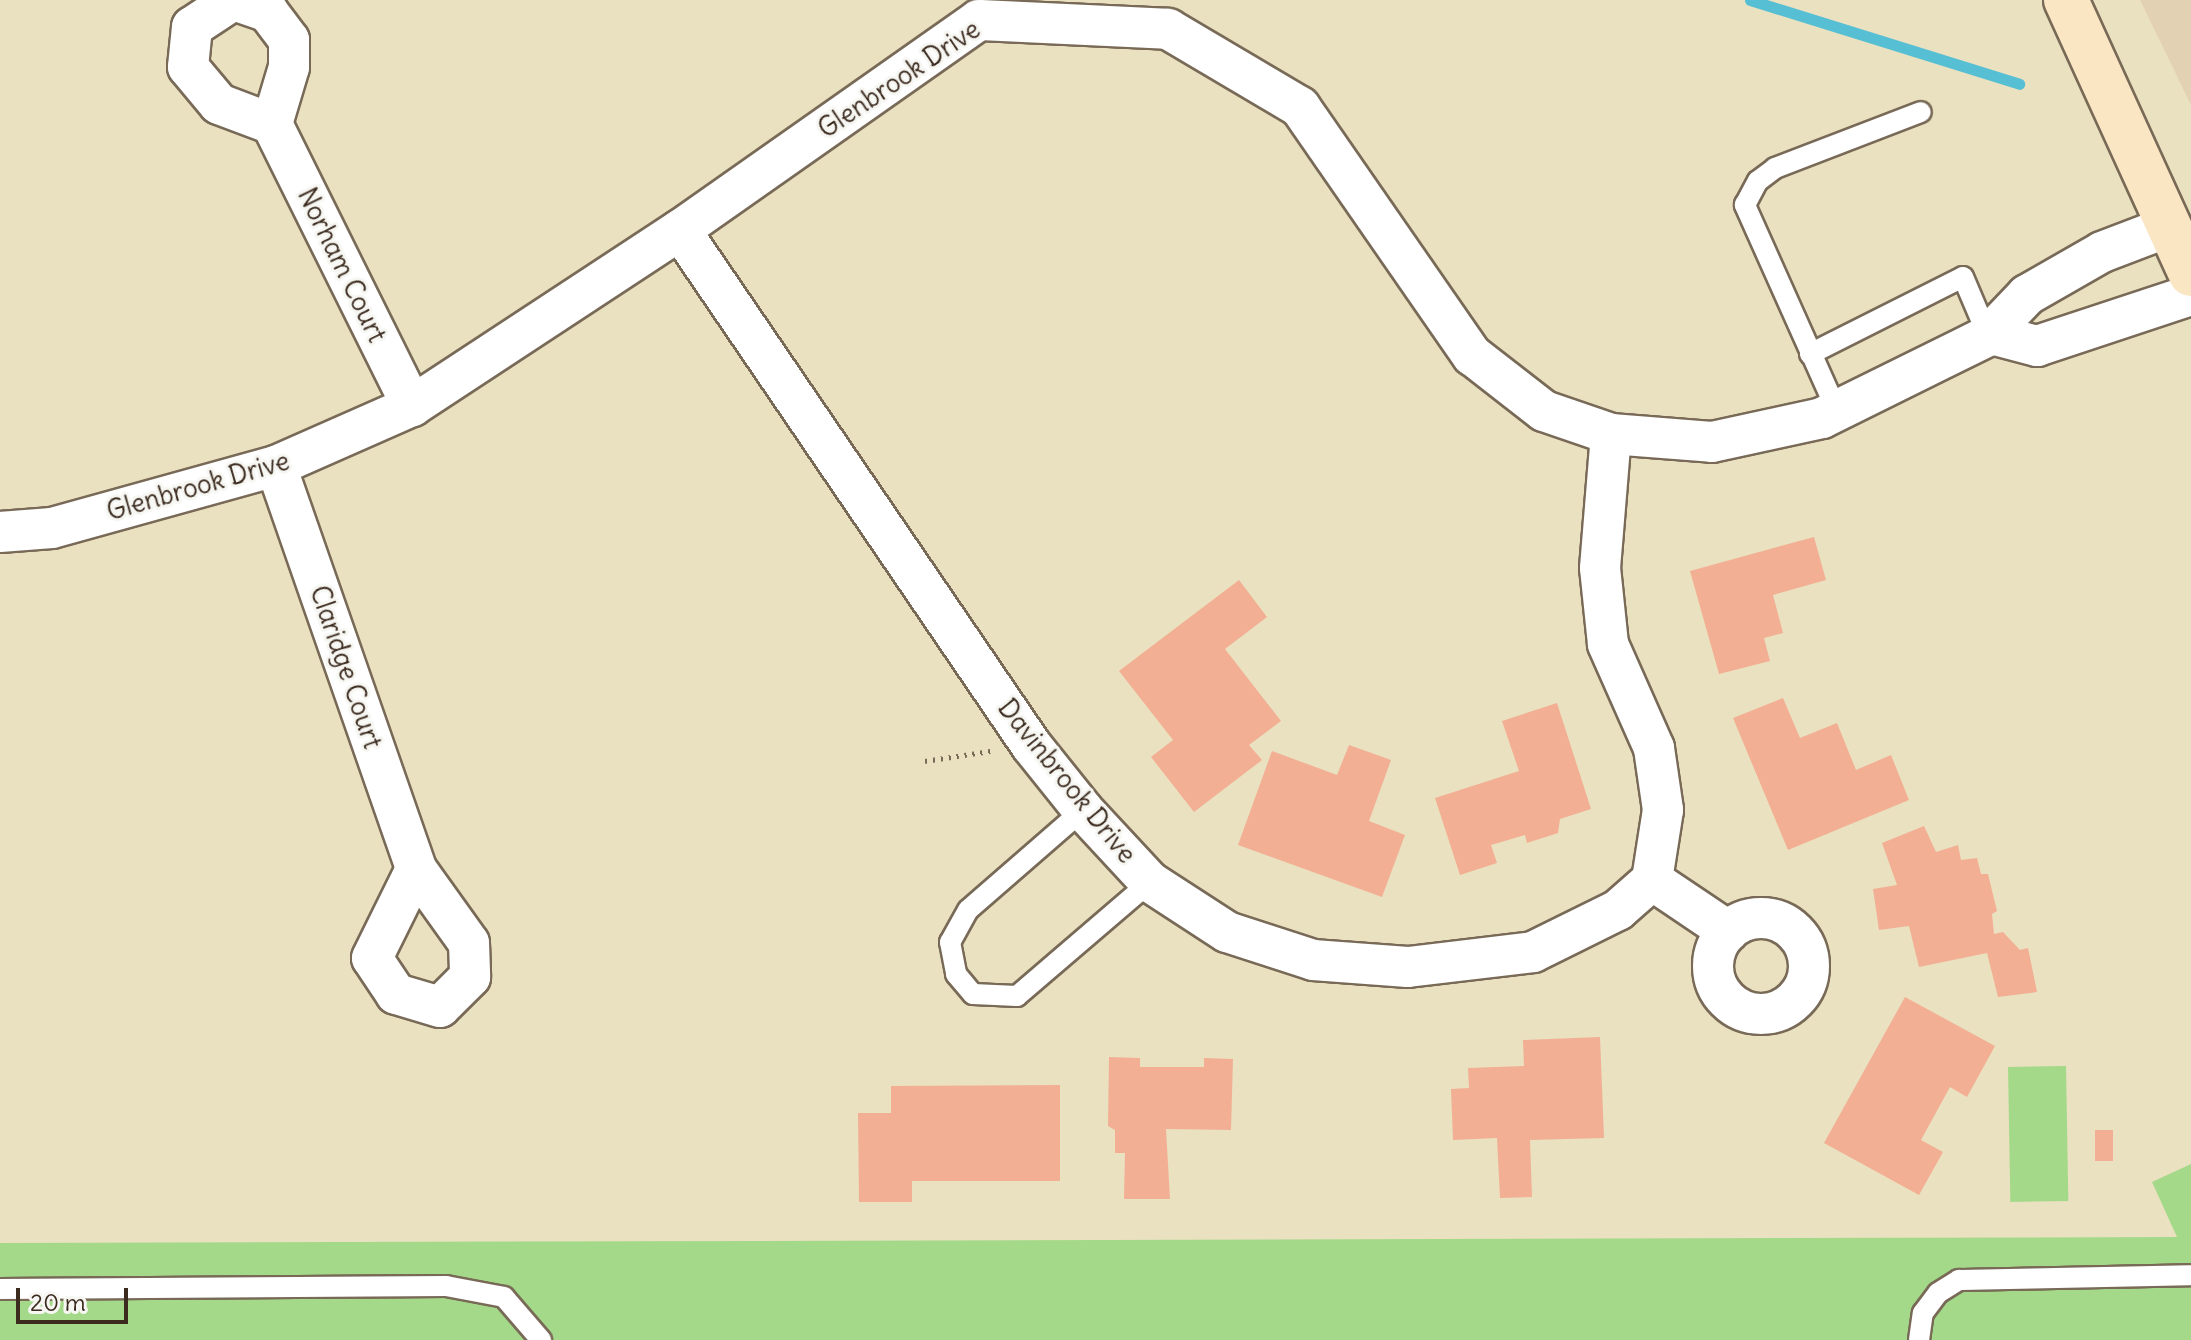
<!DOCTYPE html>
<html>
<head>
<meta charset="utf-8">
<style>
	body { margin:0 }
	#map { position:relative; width:2191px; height:1340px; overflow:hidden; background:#eae1c0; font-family:Delius,sans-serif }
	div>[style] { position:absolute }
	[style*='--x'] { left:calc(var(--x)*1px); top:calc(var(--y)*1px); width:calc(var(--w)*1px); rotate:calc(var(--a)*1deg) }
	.built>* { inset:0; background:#e3d1b4 }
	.green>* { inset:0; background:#a4d989; transform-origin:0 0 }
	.stream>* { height:11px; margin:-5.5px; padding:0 5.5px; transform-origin:5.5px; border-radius:5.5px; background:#57bfd4 }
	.building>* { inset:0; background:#f2af93; transform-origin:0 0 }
	.path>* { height:5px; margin-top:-2.5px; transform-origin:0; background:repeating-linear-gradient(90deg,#786a57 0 2px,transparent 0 8px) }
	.roads { filter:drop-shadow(2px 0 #786a57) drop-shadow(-2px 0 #786a57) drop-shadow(0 2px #786a57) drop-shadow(0 -2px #786a57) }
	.service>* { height:20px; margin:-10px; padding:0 10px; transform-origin:10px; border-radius:10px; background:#fff }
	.minor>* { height:40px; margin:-20px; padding:0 20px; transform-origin:20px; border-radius:20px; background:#fff }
	.minor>.ring { margin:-20px; padding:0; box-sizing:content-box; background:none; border:40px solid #fff; border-radius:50% }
	.secondary>* { height:44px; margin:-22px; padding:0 22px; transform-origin:22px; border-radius:22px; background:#fbe6c4 }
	span { translate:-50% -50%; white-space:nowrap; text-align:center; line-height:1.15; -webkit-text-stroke:6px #f6f6f2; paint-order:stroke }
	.street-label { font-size:26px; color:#3b2a1e }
	.scale { position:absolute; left:16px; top:1288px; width:112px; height:36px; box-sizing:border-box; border:4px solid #3b2a1e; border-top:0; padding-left:10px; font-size:24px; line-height:28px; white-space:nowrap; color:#3b2a1e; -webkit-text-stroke:6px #f6f6f2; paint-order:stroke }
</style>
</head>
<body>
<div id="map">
	<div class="built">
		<i style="clip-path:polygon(2140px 0,2191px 0,2191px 105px)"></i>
	</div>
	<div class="green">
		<i style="left:2066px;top:1066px;width:135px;height:58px;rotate:89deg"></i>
		<i style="clip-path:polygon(2191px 1164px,2191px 1340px,0 1340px,0 1243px,2177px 1237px,2152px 1182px)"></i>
	</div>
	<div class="stream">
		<i style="--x:1750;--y:0;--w:282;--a:17.3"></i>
	</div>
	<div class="building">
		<i style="clip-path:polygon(1814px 537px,1826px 580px,1773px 595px,1783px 633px,1764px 638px,1770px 661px,1719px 674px,1690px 571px)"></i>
		<i style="clip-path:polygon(1239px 580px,1267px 617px,1225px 649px,1281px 721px,1249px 745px,1262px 760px,1194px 812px,1151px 757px,1173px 740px,1119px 671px)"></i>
		<i style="clip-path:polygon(1783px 698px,1800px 738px,1837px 723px,1856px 770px,1891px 755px,1909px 800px,1788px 850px,1733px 718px)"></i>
		<i style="clip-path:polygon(1557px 703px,1591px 809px,1560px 819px,1558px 833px,1527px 843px,1525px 835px,1491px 845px,1497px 863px,1460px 875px,1435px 798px,1519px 771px,1502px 721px)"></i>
		<i style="clip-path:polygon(1349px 745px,1391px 760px,1369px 821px,1405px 835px,1382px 897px,1238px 845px,1272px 751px,1337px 775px)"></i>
		<i style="clip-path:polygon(1924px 826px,1936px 852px,1958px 845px,1961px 860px,1977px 858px,1981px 874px,1988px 874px,1997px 911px,1992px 914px,1994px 934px,2003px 932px,2020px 950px,2028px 948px,2037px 992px,1998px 997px,1987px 953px,1919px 967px,1909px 926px,1879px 930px,1873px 889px,1897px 885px,1882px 843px)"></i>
		<i style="clip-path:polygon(1905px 997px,1995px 1046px,1967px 1097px,1950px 1087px,1921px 1140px,1943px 1152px,1919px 1195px,1824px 1143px)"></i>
		<i style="clip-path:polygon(1600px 1037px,1604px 1138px,1530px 1140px,1532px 1197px,1500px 1198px,1497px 1138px,1453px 1140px,1451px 1089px,1469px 1088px,1468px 1068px,1524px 1066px,1523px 1040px)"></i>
		<i style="clip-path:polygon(1109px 1057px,1140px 1058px,1140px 1067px,1204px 1067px,1204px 1058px,1233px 1059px,1231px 1130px,1166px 1129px,1170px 1199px,1124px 1199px,1125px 1153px,1115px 1153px,1115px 1130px,1108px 1126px)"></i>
		<i style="clip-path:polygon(1060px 1085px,1060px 1181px,912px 1181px,912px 1202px,859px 1202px,858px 1113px,891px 1113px,891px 1086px)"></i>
		<i style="left:2095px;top:1130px;width:18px;height:31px"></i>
	</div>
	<div class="path">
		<i style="--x:925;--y:761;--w:66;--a:-8.7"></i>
	</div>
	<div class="roads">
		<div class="service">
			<i style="--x:1810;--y:354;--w:171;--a:-26.7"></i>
			<i style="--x:1963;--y:277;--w:64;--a:67"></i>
			<i style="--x:1837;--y:411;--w:226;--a:-114.1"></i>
			<i style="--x:1745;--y:205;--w:27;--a:-62"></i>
			<i style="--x:1758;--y:181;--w:21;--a:-37"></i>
			<i style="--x:1775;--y:168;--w:156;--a:-21"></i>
			<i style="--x:1083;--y:810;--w:152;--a:139"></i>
			<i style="--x:968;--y:910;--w:37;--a:119"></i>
			<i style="--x:950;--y:942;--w:33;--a:79"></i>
			<i style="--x:956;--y:974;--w:26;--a:50"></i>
			<i style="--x:973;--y:994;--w:44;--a:2.6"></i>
			<i style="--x:1017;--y:996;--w:175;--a:-40.6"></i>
			<i style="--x:0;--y:1289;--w:446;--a:-0.4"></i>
			<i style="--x:446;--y:1286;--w:59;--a:10.7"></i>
			<i style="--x:504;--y:1297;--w:57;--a:49.3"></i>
			<i style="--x:1919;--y:1340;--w:27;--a:-82"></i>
			<i style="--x:1923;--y:1313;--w:25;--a:-53"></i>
			<i style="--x:1938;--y:1293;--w:25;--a:-32"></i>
			<i style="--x:1959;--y:1280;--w:232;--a:-1.2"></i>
		</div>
		<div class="minor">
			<i style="--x:233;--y:0;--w:49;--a:146.6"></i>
			<i style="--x:192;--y:27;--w:40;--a:95.7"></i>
			<i style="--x:188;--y:67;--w:48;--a:50"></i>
			<i style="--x:219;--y:104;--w:57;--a:20.7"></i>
			<i style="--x:234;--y:0;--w:36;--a:19"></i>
			<i style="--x:268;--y:12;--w:35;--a:53"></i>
			<i style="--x:289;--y:40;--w:27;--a:90"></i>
			<i style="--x:289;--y:67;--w:59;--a:106.6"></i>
			<i style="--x:272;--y:124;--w:315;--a:63.6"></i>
			<i style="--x:680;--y:230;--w:623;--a:55.72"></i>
			<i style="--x:1031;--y:745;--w:83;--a:51.3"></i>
			<i style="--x:1083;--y:810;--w:98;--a:47.1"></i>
			<i style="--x:1150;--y:882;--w:92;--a:33"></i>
			<i style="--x:1227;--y:932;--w:90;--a:18"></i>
			<i style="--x:1313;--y:960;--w:95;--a:4.2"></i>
			<i style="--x:1408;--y:967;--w:126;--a:-6.8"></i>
			<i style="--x:1533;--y:952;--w:95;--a:-26.3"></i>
			<i style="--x:1618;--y:910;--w:45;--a:-41.4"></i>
			<i style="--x:1652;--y:880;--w:71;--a:-81.1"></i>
			<i style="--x:1663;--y:810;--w:63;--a:-98.3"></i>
			<i style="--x:1654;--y:748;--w:114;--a:-113.9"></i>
			<i style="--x:1608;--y:644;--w:76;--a:-96"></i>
			<i style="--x:1600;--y:568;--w:134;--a:-85.3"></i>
			<i style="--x:1991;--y:334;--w:48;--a:14.6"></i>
			<i style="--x:2037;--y:346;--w:162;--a:-18.3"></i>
			<i style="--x:276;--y:466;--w:427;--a:70.8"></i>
			<i style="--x:416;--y:869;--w:91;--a:54.4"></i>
			<i style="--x:469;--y:943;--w:34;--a:88"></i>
			<i style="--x:470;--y:977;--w:42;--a:135"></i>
			<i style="--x:440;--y:1007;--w:46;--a:-163.5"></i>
			<i style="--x:396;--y:994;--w:43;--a:-123.7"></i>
			<i style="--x:372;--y:958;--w:99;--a:-63.7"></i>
			<i style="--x:0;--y:532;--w:52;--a:-4.4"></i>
			<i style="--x:52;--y:528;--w:232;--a:-15.5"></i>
			<i style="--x:276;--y:466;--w:149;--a:-23.8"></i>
			<i style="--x:412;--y:406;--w:321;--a:-33.3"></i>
			<i style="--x:680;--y:230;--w:365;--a:-35.1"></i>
			<i style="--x:979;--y:20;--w:189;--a:2.7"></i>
			<i style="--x:1168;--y:29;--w:153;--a:30.6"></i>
			<i style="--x:1300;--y:107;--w:302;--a:55.3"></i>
			<i style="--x:1472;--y:355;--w:91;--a:37.9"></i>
			<i style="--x:1544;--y:411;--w:71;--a:18.9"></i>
			<i style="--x:1611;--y:434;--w:101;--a:4.5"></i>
			<i style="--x:1712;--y:442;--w:113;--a:-12.3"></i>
			<i style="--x:1822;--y:418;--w:185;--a:-26.3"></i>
			<i style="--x:1988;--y:336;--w:57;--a:-46.4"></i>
			<i style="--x:2027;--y:295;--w:86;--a:-29.8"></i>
			<i style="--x:2102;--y:252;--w:73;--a:-20.9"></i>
			<i style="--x:1652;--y:880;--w:92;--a:33.9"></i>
			<i class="ring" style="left:1713px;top:918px;width:56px;height:56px"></i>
		</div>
		<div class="secondary">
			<i style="--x:2066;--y:0;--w:301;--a:65.5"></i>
		</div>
	</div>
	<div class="street-label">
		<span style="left:899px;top:79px;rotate:-34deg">Glenbrook Drive</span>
		<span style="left:342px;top:265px;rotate:64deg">Norham Court</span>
		<span style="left:198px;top:486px;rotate:-16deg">Glenbrook Drive</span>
		<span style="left:346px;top:667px;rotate:71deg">Claridge Court</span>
		<span style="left:1067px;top:781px;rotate:51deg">Davinbrook Drive</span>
	</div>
	<div class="scale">20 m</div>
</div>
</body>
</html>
